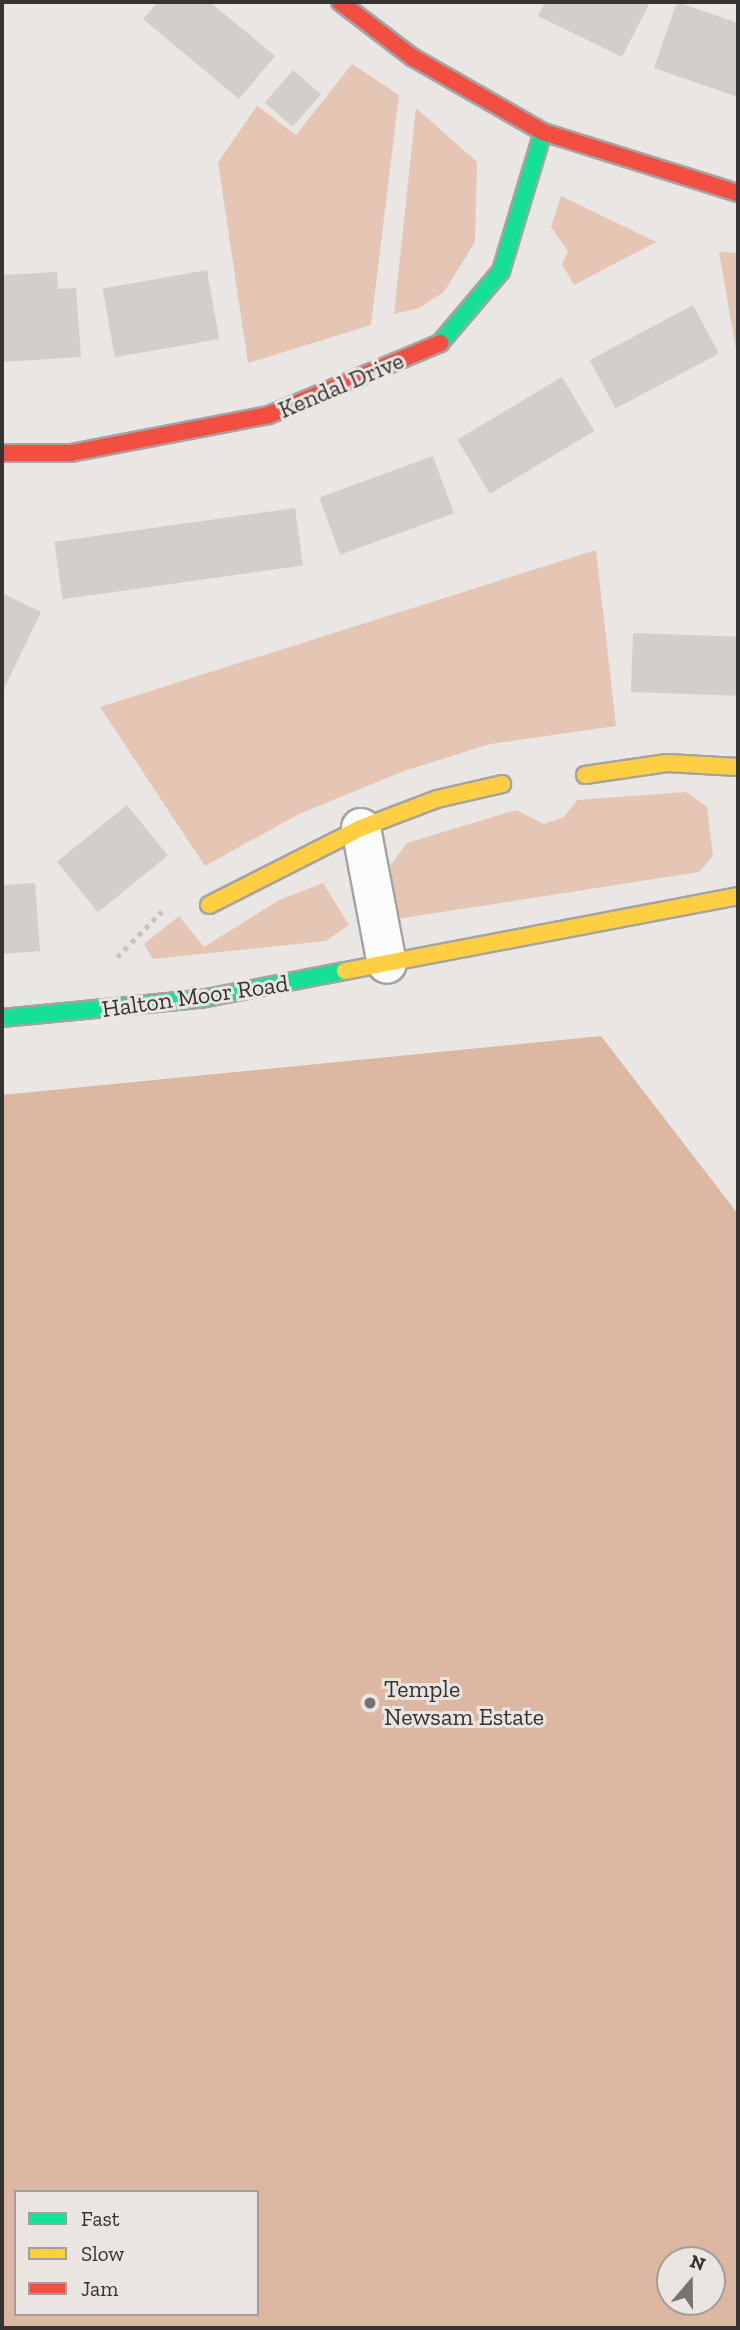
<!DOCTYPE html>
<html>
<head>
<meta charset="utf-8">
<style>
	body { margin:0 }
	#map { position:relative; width:740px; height:2330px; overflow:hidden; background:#e9e6e3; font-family:"Zilla Slab",serif }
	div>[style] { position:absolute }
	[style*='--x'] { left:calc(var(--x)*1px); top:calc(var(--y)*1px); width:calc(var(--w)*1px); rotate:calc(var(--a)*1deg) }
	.green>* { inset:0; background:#e5c6b5 }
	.forest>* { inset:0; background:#dcb7a2 }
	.building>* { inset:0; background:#d1cecc; transform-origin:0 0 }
	.path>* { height:4.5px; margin-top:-2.25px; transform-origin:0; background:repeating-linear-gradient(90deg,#c6c4c4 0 5px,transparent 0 10px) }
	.roads { filter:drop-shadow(2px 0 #a5a3a1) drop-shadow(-2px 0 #a5a3a1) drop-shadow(0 2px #a5a3a1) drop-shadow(0 -2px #a5a3a1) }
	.street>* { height:38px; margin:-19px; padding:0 19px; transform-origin:19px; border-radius:19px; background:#fcfbfb }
	.fast>* { height:16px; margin:-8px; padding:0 8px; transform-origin:8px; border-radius:8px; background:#16e098 }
	.slow>* { height:16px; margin:-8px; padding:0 8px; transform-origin:8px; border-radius:8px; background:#ffcf43 }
	.jam>* { height:16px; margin:-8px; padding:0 8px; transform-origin:8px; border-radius:8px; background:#f24e42 }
	.dots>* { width:19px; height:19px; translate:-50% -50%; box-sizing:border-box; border:4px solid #ebe5e1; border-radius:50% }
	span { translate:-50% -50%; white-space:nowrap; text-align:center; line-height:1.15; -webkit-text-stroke:6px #ebe5e1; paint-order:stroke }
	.street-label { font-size:24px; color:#363433 }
	.poi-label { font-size:24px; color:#363433 }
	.left { translate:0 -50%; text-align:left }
	.frame { position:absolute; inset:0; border:4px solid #363433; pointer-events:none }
	.legend { position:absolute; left:14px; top:2190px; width:245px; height:126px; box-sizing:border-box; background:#ebe5e1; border:2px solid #a39e9b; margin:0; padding:9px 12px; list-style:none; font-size:21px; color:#363433 }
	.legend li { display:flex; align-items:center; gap:14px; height:35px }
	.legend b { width:35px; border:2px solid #a39e9b }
	.north { position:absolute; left:656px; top:2246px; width:70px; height:70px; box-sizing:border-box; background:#ebe5e1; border:2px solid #a39e9b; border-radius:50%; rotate:20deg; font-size:19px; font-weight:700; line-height:28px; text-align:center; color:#363433 }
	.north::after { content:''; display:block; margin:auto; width:24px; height:32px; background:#757271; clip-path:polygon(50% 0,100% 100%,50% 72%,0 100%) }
</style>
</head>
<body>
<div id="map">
	<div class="green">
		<i style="clip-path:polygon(352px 64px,399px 95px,371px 325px,248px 363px,218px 162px,257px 106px,296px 135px)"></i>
		<i style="clip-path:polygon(416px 108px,477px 162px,475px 242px,444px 292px,419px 308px,394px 314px)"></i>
		<i style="clip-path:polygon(561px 196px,656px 242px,574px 285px,562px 264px,568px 251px,551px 227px)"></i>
		<i style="clip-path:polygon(719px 252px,738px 253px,738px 361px)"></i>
		<i style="clip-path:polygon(596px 550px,616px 726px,490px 744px,404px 771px,299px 814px,205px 866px,100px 707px)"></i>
		<i style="clip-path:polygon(686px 792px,707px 807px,713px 856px,699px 872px,397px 919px,390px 866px,407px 843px,516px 810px,544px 824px,564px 817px,577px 800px)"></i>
		<i style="clip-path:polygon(323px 883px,349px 925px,326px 941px,153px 959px,144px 944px,179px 916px,204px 947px,279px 900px)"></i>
	</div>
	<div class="forest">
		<i style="clip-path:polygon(evenodd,601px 1036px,738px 1214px,738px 2328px,2px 2328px,2px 1095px,601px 1036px,16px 2192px,257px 2192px,257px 2314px,16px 2314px,16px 2192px,601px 1036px,670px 2260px,712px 2260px,712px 2302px,670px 2302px,670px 2260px)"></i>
	</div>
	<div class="building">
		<i style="clip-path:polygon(158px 2px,210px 2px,275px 56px,239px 99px,143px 19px)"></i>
		<i style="clip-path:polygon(545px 2px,650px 2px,622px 57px,538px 16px)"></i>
		<i style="clip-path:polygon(677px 2px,738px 23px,738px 97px,654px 68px)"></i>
		<i style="left:293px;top:70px;width:37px;height:43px;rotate:41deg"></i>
		<i style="left:207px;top:270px;width:70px;height:106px;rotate:80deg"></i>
		<i style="clip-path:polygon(57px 272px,58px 289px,76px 288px,81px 357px,2px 362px,2px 275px)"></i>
		<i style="left:693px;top:305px;width:55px;height:117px;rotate:62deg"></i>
		<i style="left:562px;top:377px;width:63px;height:122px;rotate:59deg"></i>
		<i style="left:433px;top:456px;width:61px;height:121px;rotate:70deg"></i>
		<i style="left:295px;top:508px;width:58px;height:243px;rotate:82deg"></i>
		<i style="clip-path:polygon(2px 593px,41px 612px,2px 693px)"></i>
		<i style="left:633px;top:633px;width:105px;height:59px;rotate:2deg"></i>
		<i style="left:127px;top:805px;width:65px;height:90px;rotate:51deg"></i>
		<i style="clip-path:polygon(35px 883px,40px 951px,2px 954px,2px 885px)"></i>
	</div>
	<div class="path">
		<i style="--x:117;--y:957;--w:64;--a:-45.6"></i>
	</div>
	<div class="roads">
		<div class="street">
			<i style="--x:361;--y:828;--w:138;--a:79.2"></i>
		</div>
		<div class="fast">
			<i style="--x:440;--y:343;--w:94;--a:-49.7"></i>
			<i style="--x:501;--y:271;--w:145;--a:-73.2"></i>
			<i style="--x:2;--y:1018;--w:200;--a:-5.5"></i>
			<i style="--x:201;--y:999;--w:147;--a:-11"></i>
		</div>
		<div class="slow">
			<i style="--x:585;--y:775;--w:83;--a:-8.3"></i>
			<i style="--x:667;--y:763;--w:71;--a:3.2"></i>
			<i style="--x:209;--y:905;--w:170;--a:-26.9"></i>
			<i style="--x:361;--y:828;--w:81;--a:-20.9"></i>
			<i style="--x:437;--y:799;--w:67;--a:-13"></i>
			<i style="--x:345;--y:971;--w:400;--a:-10.8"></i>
		</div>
		<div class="jam">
			<i style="--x:340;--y:2;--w:91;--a:37.4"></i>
			<i style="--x:412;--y:57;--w:151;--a:29.8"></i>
			<i style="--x:543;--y:132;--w:204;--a:17.4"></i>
			<i style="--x:2;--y:453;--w:69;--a:0"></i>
			<i style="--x:71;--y:453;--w:202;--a:-10.9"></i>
			<i style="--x:269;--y:415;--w:186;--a:-22.8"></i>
		</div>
	</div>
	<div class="dots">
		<i style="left:370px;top:1703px;background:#757271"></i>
	</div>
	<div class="street-label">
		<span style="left:341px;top:385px;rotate:-23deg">Kendal Drive</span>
		<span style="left:195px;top:996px;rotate:-8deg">Halton Moor Road</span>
	</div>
	<div class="poi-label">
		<span class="left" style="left:384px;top:1703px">Temple<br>Newsam Estate</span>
	</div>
	<div class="frame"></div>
	<ul class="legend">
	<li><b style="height:9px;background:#16e098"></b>Fast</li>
	<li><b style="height:9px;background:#ffcf43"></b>Slow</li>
	<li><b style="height:9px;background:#f24e42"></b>Jam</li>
	</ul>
	<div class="north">N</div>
</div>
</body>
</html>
